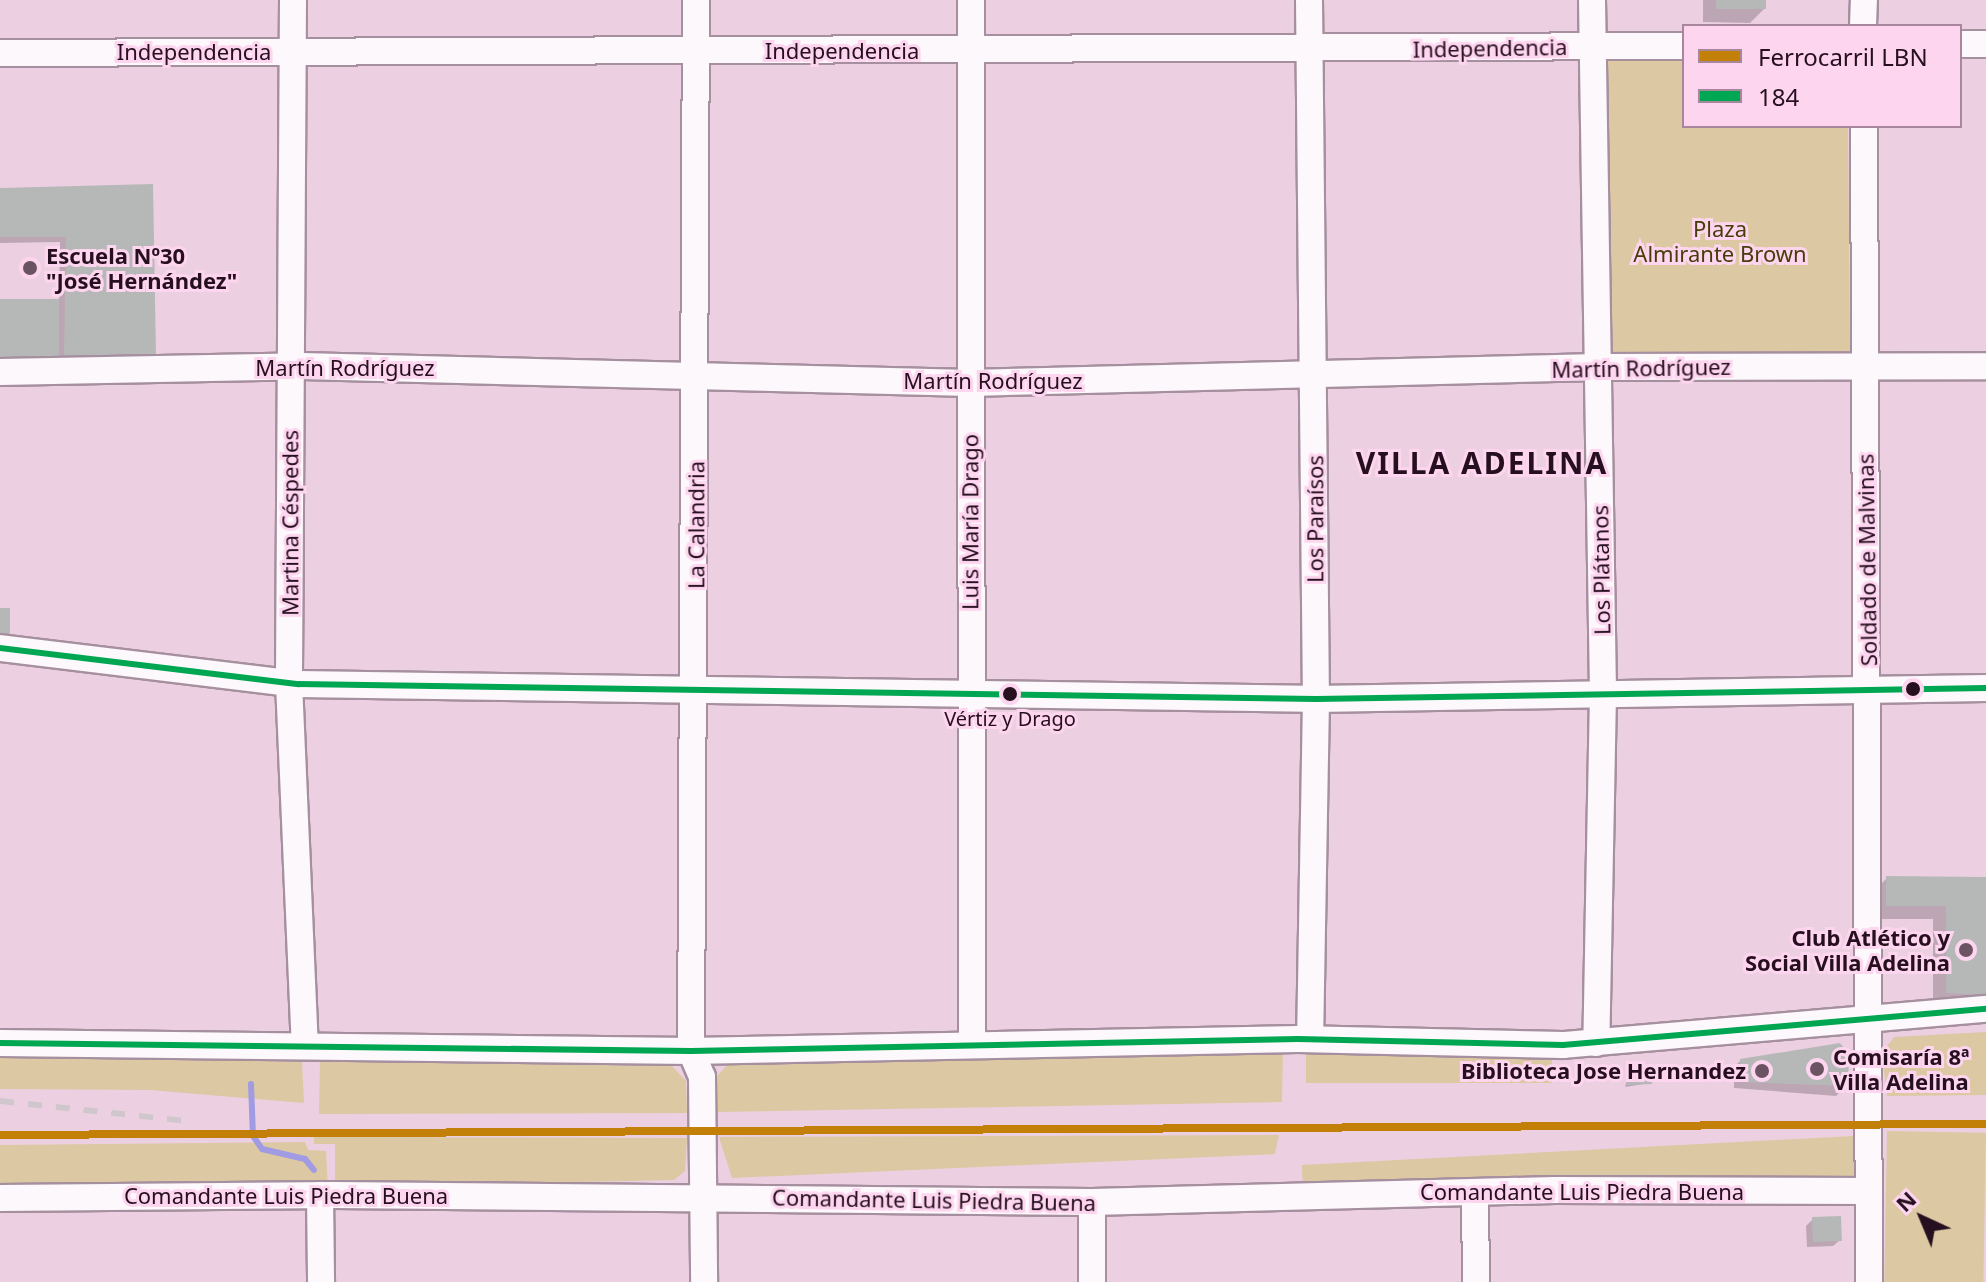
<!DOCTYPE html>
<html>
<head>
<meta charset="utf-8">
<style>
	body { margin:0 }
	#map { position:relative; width:1986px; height:1282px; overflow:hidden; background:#ecd0e2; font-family:"Noto Sans",sans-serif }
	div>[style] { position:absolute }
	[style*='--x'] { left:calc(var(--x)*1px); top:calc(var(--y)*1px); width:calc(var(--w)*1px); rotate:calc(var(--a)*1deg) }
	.green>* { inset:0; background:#dcc8a3; transform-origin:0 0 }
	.shadow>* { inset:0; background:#0003 }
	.stream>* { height:6px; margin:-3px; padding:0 3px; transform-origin:3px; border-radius:3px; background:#a09be3 }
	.building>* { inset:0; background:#b6b8b8; transform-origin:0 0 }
	.roads { filter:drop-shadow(2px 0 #a68f9f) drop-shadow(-2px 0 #a68f9f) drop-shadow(0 2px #a68f9f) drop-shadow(0 -2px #a68f9f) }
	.minor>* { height:26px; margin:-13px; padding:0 13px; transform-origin:13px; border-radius:13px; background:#fcf8fb }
	.rail>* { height:6px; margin-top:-3px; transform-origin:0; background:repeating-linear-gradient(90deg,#cfc7cc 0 14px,transparent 0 28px) }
	.bus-1>* { height:6px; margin:-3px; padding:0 3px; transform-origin:3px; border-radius:3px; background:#00a651 }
	.rail-1>* { height:8px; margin:-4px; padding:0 4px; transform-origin:4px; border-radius:4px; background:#c38008 }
	.dots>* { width:22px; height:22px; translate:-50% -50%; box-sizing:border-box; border:4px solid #fed5ef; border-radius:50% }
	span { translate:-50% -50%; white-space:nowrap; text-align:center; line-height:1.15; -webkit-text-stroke:6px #fed5ef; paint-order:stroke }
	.bus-label { font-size:20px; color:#260f1f }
	.street-label { font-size:22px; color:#260f1f }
	.park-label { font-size:22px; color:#463d09 }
	.poi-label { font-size:22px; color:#260f1f; font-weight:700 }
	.left { translate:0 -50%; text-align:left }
	.right { translate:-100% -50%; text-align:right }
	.district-label { font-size:30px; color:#260f1f; font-weight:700; letter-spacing:2px }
	.legend { position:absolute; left:1682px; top:24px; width:280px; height:104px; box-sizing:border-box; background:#fed5ef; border:2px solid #a8869c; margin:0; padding:10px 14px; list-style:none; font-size:24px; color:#260f1f }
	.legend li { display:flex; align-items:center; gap:16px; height:40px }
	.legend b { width:40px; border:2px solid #a8869c }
	.north { position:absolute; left:1882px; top:1178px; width:80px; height:80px; -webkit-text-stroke:6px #fed5ef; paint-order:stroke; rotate:316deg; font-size:22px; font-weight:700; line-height:32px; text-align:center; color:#260f1f }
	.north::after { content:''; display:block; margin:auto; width:28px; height:36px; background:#260f1f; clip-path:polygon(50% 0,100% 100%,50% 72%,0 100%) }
</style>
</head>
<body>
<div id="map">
	<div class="green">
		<i style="clip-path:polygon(1684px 49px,1684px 126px,1848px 126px,1850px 351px,1609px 354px,1606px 50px)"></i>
		<i style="clip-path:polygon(1986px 1032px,1986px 1095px,1887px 1096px,1882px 1053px,1894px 1037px)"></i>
		<i style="clip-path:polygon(1283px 1048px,1282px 1102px,718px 1112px,717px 1076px,730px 1062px)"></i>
		<i style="clip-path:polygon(0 1052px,302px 1062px,304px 1103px,150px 1090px,0 1089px)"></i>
		<i style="left:1306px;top:1054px;width:246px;height:29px"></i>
		<i style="clip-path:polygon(320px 1061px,672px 1066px,686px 1081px,687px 1113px,319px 1114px)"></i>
		<i style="left:1887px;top:1131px;width:99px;height:151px;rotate:1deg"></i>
		<i style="clip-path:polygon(1279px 1135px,1275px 1154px,732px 1178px,719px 1137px)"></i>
		<i style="left:1853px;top:1136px;width:40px;height:552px;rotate:87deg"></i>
		<i style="clip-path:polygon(314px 1137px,687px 1138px,685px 1171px,674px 1180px,335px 1187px,335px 1144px,314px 1144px)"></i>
		<i style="clip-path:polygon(305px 1142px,308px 1150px,326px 1151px,328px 1188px,0 1192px,0 1145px)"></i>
	</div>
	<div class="shadow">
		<i style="clip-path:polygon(1703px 0,1764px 0,1764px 9px,1750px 23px,1703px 22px)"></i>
		<i style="clip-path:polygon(151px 186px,154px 355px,0 373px,0 301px,59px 301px,60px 242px,0 243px,0 190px)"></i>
		<i style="clip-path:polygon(1887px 878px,1986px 879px,1986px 1008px,1933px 1006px,1933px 919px,1873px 919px,1873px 892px)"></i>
		<i style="clip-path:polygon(1740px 1061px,1846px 1086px,1836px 1096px,1734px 1088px,1734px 1067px)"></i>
		<i style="clip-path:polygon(1629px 1074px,1650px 1083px,1625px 1087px)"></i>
		<i style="clip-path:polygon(1813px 1219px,1840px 1240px,1833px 1246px,1807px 1247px,1806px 1226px)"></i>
	</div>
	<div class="stream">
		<i style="--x:251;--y:1084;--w:52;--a:87.8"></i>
		<i style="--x:253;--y:1136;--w:16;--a:55"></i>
		<i style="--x:262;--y:1149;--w:44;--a:13.1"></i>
		<i style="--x:305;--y:1159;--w:14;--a:51"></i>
	</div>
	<div class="building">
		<i style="left:1716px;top:0;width:50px;height:9px"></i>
		<i style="clip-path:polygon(153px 184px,156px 356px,64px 359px,66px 237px,0 237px,0 188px)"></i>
		<i style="left:0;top:299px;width:59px;height:60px"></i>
		<i style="left:0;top:608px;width:10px;height:30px"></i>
		<i style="clip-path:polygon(1886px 876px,1986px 877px,1986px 995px,1946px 993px,1946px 906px,1886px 906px)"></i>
		<i style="clip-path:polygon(1840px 1043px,1849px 1054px,1848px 1086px,1740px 1082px,1740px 1059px)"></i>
		<i style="clip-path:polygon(1654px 1069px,1652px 1084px,1627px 1085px,1628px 1073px)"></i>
		<i style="left:1841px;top:1216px;width:25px;height:29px;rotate:88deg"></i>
	</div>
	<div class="roads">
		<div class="minor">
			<i style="--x:293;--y:0;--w:683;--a:90.34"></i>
			<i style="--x:289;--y:683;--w:363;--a:87.5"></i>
			<i style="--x:696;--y:0;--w:1051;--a:90.27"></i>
			<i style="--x:691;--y:1051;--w:28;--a:67"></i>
			<i style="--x:702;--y:1077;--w:205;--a:89.4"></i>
			<i style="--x:971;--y:0;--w:1044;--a:89.95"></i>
			<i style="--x:1309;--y:0;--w:699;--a:89.43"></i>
			<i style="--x:1316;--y:699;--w:340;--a:91"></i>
			<i style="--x:1592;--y:0;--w:694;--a:89.09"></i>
			<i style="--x:1603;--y:694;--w:349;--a:91.1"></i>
			<i style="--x:1863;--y:26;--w:26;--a:-88"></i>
			<i style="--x:1960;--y:44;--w:26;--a:0"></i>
			<i style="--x:0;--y:53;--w:1684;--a:-0.24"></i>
			<i style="--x:1864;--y:126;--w:1156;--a:89.75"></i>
			<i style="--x:0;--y:372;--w:302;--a:-1.1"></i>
			<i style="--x:302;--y:366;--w:668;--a:1.46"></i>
			<i style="--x:970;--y:383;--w:627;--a:-1.46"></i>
			<i style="--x:1597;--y:367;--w:389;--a:-0.1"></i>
			<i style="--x:0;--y:648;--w:300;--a:6.9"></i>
			<i style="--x:298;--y:684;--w:1018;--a:0.84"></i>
			<i style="--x:1316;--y:699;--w:670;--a:-0.94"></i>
			<i style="--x:0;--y:1043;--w:691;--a:0.66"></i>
			<i style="--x:691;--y:1051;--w:607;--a:-1.13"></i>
			<i style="--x:1298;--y:1039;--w:265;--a:1.3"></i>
			<i style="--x:1563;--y:1045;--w:425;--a:-4.9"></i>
			<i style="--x:1475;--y:1192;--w:90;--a:89.4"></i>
			<i style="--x:320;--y:1195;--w:87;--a:89.3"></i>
			<i style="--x:0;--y:1198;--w:334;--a:-0.5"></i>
			<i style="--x:334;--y:1195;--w:758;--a:0.53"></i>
			<i style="--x:1092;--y:1202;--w:463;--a:-1.5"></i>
			<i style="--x:1555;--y:1190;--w:314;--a:0.2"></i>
			<i style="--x:1092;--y:1282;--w:80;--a:-90"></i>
		</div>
	</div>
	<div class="rail">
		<i style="--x:0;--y:1101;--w:187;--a:6.1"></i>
	</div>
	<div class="bus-1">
		<i style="--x:0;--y:648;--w:300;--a:6.9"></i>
		<i style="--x:298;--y:684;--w:1018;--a:0.84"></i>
		<i style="--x:1316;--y:699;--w:670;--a:-0.94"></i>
		<i style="--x:0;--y:1043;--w:691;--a:0.66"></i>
		<i style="--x:691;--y:1051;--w:607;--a:-1.13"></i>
		<i style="--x:1298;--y:1039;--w:265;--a:1.3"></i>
		<i style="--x:1563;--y:1045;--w:425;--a:-4.9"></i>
	</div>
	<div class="rail-1">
		<i style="--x:0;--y:1135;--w:1986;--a:-0.32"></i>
	</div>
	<div class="dots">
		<i style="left:30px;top:268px;background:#6b5363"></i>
		<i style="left:1913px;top:689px;background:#260f1f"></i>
		<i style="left:1010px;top:694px;background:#260f1f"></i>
		<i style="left:1966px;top:950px;background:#6b5363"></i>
		<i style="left:1817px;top:1069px;background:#6b5363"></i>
		<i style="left:1762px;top:1071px;background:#6b5363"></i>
	</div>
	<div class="bus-label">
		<span style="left:1010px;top:718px">Vértiz y Drago</span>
	</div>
	<div class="street-label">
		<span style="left:1490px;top:48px;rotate:-1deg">Independencia</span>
		<span style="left:842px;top:51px">Independencia</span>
		<span style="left:194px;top:52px">Independencia</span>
		<span style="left:345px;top:368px">Martín Rodríguez</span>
		<span style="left:1641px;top:368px;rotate:-1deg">Martín Rodríguez</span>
		<span style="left:993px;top:381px">Martín Rodríguez</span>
		<span style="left:1315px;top:519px;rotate:-90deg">Los Paraísos</span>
		<span style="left:970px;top:522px;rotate:-90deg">Luis María Drago</span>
		<span style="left:290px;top:523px;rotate:-90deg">Martina Céspedes</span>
		<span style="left:696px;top:525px;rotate:-90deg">La Calandria</span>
		<span style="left:1867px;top:560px;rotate:-91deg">Soldado de Malvinas</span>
		<span style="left:1601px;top:570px;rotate:-91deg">Los Plátanos</span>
		<span style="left:1582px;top:1192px">Comandante Luis Piedra Buena</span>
		<span style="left:286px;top:1196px">Comandante Luis Piedra Buena</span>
		<span style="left:934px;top:1200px;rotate:1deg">Comandante Luis Piedra Buena</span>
	</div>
	<div class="park-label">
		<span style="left:1720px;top:241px">Plaza<br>Almirante Brown</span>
	</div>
	<div class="poi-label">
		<span class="left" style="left:46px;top:268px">Escuela Nº30<br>"José Hernández"</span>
		<span class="right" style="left:1950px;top:950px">Club Atlético y<br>Social Villa Adelina</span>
		<span class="left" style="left:1833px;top:1069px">Comisaría 8ª<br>Villa Adelina</span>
		<span class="right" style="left:1746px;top:1071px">Biblioteca Jose Hernandez</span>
	</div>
	<div class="district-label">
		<span style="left:1482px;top:463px">VILLA ADELINA</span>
	</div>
	<ul class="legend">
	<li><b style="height:10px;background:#c38008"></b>Ferrocarril LBN</li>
	<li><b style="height:10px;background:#00a651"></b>184</li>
	</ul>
	<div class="north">N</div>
</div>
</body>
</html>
